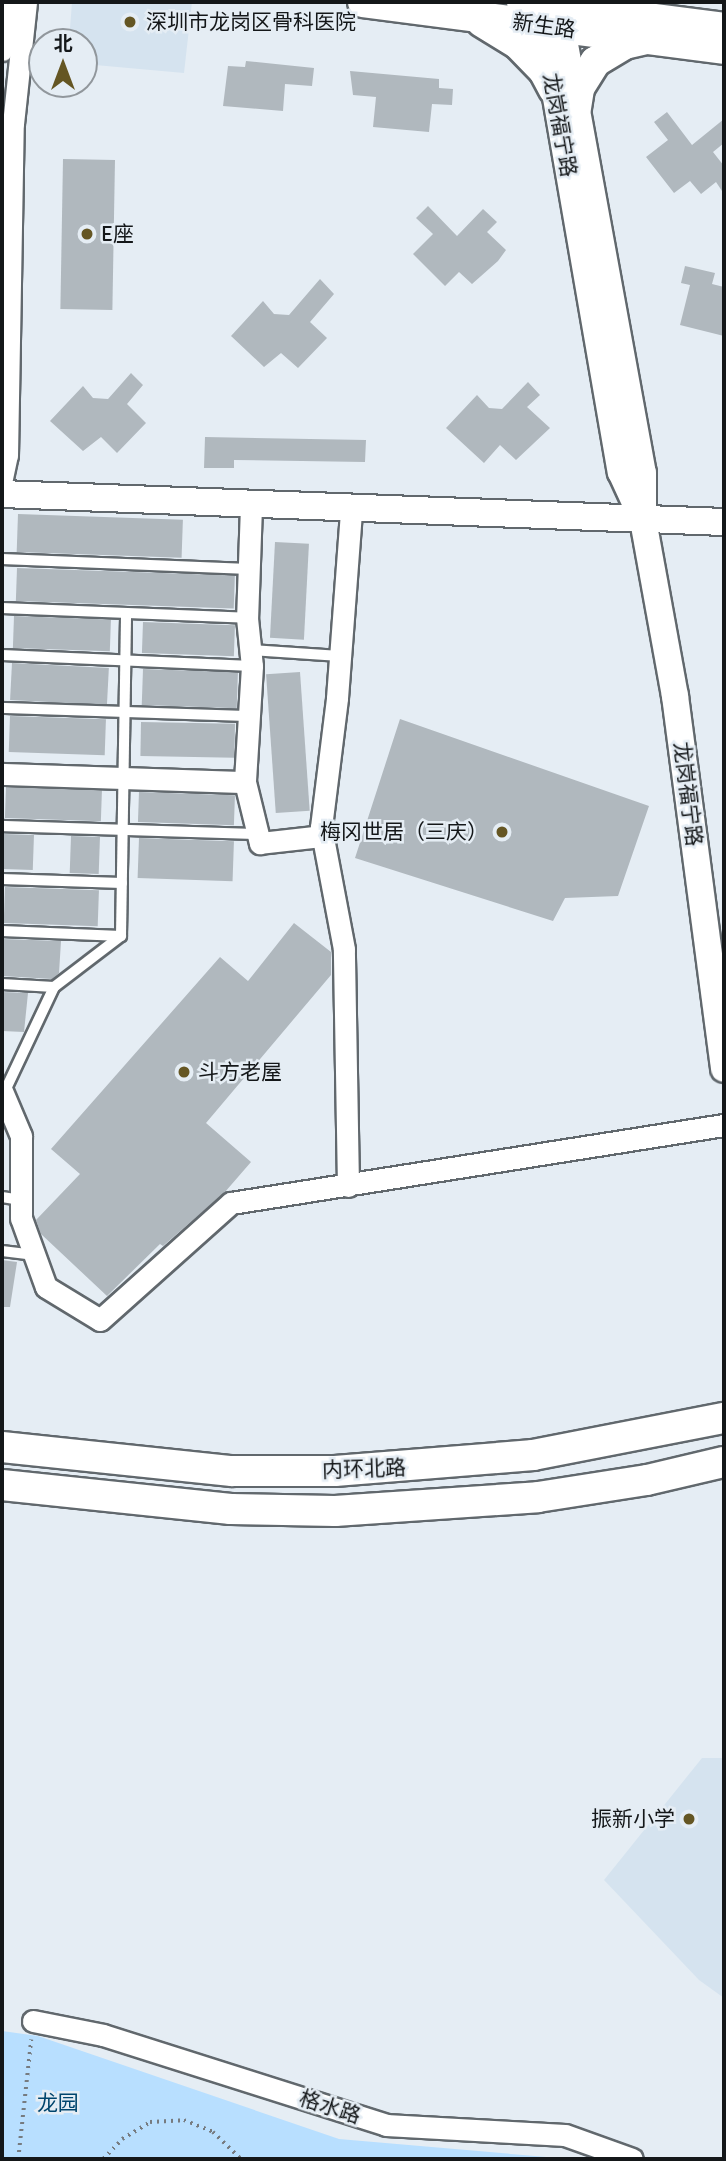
<!DOCTYPE html>
<html>
<head>
<meta charset="utf-8">
<style>
	body { margin:0 }
	#map { position:relative; width:726px; height:2161px; overflow:hidden; background:#e5edf4; font-family:Signika,"Noto Sans SC",sans-serif }
	div>[style] { position:absolute }
	[style*='--x'] { left:calc(var(--x)*1px); top:calc(var(--y)*1px); width:calc(var(--w)*1px); rotate:calc(var(--a)*1deg) }
	.built>* { inset:0; background:#d5e3ef }
	.green>* { inset:0; background:#b8dfff }
	.building>* { inset:0; background:#b0b8be; transform-origin:0 0 }
	.path>* { height:3.5px; margin-top:-1.75px; transform-origin:0; background:repeating-linear-gradient(90deg,#767b80 0 2px,transparent 0 7px) }
	.roads { filter:drop-shadow(2px 0 #61686d) drop-shadow(-2px 0 #61686d) drop-shadow(0 2px #61686d) drop-shadow(0 -2px #61686d) }
	.service>* { height:10px; margin:-5px; padding:0 5px; transform-origin:5px; border-radius:5px; background:#fff }
	.minor>* { height:21px; margin:-10.5px; padding:0 10.5px; transform-origin:10.5px; border-radius:10.5px; background:#fff }
	.tertiary>* { height:26px; margin:-13px; padding:0 13px; transform-origin:13px; border-radius:13px; background:#fff }
	.secondary>* { height:30px; margin:-15px; padding:0 15px; transform-origin:15px; border-radius:15px; background:#fff }
	.dots>* { width:19px; height:19px; translate:-50% -50%; box-sizing:border-box; border:4px solid #e5edf4; border-radius:50% }
	span { translate:-50% -50%; white-space:nowrap; text-align:center; line-height:1.15; -webkit-text-stroke:5px #e5edf4; paint-order:stroke }
	.poi-label { font-size:21px; color:#141719 }
	.left { translate:0 -50%; text-align:left }
	.right { translate:-100% -50%; text-align:right }
	.street-label { font-size:21px; color:#141719 }
	.park-label { font-size:21px; color:#00456d }
	.frame { position:absolute; inset:0; border:4px solid #141719; pointer-events:none }
	.north { position:absolute; left:28px; top:28px; width:70px; height:70px; box-sizing:border-box; background:#e5edf4; border:2px solid #91979c; border-radius:50%; rotate:0deg; font-size:19px; font-weight:700; line-height:28px; text-align:center; color:#141719 }
	.north::after { content:''; display:block; margin:auto; width:24px; height:32px; background:#655623; clip-path:polygon(50% 0,100% 100%,50% 72%,0 100%) }
</style>
</head>
<body>
<div id="map">
	<div class="built">
		<i style="clip-path:polygon(72px 2px,192px 2px,184px 73px,84px 64px,84px 42px,69px 42px)"></i>
		<i style="clip-path:polygon(702px 1758px,724px 1758px,724px 1998px,699px 1980px,604px 1880px)"></i>
	</div>
	<div class="green">
		<i style="clip-path:polygon(2px 2031px,38px 2036px,339px 2139px,570px 2159px,2px 2159px)"></i>
	</div>
	<div class="building">
		<i style="clip-path:polygon(246px 61px,314px 68px,312px 86px,285px 84px,283px 111px,223px 106px,228px 66px,245px 67px)"></i>
		<i style="clip-path:polygon(350px 71px,439px 79px,439px 88px,453px 89px,452px 105px,432px 104px,429px 132px,373px 127px,376px 97px,353px 95px)"></i>
		<i style="clip-path:polygon(667px 112px,692px 145px,724px 119px,724px 143px,713px 152px,724px 166px,724px 194px,716px 182px,701px 194px,690px 181px,674px 193px,646px 157px,668px 140px,654px 122px)"></i>
		<i style="left:63px;top:159px;width:52px;height:150px;rotate:1deg"></i>
		<i style="clip-path:polygon(428px 206px,457px 236px,483px 209px,497px 222px,487px 232px,506px 250px,498px 261px,472px 284px,459px 272px,445px 286px,413px 254px,433px 234px,416px 218px)"></i>
		<i style="clip-path:polygon(685px 266px,715px 273px,712px 284px,724px 287px,724px 336px,680px 325px,690px 285px,681px 283px)"></i>
		<i style="clip-path:polygon(320px 279px,334px 294px,310px 322px,327px 338px,298px 368px,281px 353px,264px 367px,231px 336px,263px 301px,274px 314px,289px 315px)"></i>
		<i style="clip-path:polygon(131px 373px,143px 385px,127px 404px,146px 423px,117px 453px,101px 437px,83px 451px,50px 421px,83px 386px,93px 398px,108px 399px)"></i>
		<i style="clip-path:polygon(528px 382px,540px 395px,527px 407px,550px 428px,516px 460px,500px 445px,484px 463px,446px 428px,477px 395px,489px 408px,502px 409px)"></i>
		<i style="clip-path:polygon(205px 437px,366px 440px,365px 462px,234px 460px,234px 468px,204px 468px)"></i>
		<i style="left:18px;top:514px;width:165px;height:38px;rotate:2deg"></i>
		<i style="left:275px;top:542px;width:34px;height:96px;rotate:3deg"></i>
		<i style="left:17px;top:568px;width:218px;height:33px;rotate:2deg"></i>
		<i style="left:14px;top:616px;width:97px;height:32px;rotate:2deg"></i>
		<i style="left:143px;top:622px;width:92px;height:31px;rotate:2deg"></i>
		<i style="left:12px;top:663px;width:97px;height:37px;rotate:3deg"></i>
		<i style="left:143px;top:669px;width:95px;height:36px;rotate:2deg"></i>
		<i style="left:300px;top:672px;width:139px;height:34px;rotate:86deg"></i>
		<i style="left:10px;top:716px;width:96px;height:36px;rotate:2deg"></i>
		<i style="clip-path:polygon(400px 719px,649px 806px,618px 896px,565px 898px,553px 921px,355px 858px)"></i>
		<i style="left:141px;top:722px;width:94px;height:34px;rotate:1deg"></i>
		<i style="left:6px;top:787px;width:96px;height:31px;rotate:2deg"></i>
		<i style="left:139px;top:792px;width:96px;height:30px;rotate:2deg"></i>
		<i style="left:4px;top:834px;width:30px;height:35px;rotate:2deg"></i>
		<i style="left:71px;top:836px;width:29px;height:37px;rotate:2deg"></i>
		<i style="left:139px;top:838px;width:95px;height:40px;rotate:2deg"></i>
		<i style="left:5px;top:887px;width:94px;height:36px;rotate:2deg"></i>
		<i style="clip-path:polygon(294px 923px,331px 952px,331px 975px,206px 1123px,251px 1162px,225px 1192px,163px 1246px,160px 1244px,107px 1296px,41px 1234px,36px 1220px,80px 1174px,51px 1149px,220px 957px,248px 981px)"></i>
		<i style="clip-path:polygon(3px 939px,61px 941px,59px 973px,52px 979px,2px 976px)"></i>
		<i style="clip-path:polygon(2px 992px,28px 993px,24px 1032px,2px 1031px)"></i>
		<i style="clip-path:polygon(2px 1260px,17px 1262px,10px 1307px,2px 1307px)"></i>
	</div>
	<div class="path">
		<i style="--x:18;--y:2159;--w:120;--a:-83.8"></i>
		<i style="--x:103;--y:2159;--w:28;--a:-46"></i>
		<i style="--x:122;--y:2139;--w:33;--a:-31"></i>
		<i style="--x:150;--y:2122;--w:34;--a:-3"></i>
		<i style="--x:184;--y:2120;--w:31;--a:22"></i>
		<i style="--x:213;--y:2132;--w:39;--a:44"></i>
	</div>
	<div class="roads">
		<div class="service">
			<i style="--x:2;--y:559;--w:247;--a:2.3"></i>
			<i style="--x:2;--y:608;--w:245;--a:2.3"></i>
			<i style="--x:251;--y:650;--w:89;--a:3.9"></i>
			<i style="--x:2;--y:655;--w:250;--a:2.5"></i>
			<i style="--x:2;--y:708;--w:247;--a:1.9"></i>
			<i style="--x:2;--y:826;--w:256;--a:1.8"></i>
			<i style="--x:2;--y:879;--w:120;--a:1.9"></i>
			<i style="--x:2;--y:931;--w:119;--a:2.4"></i>
			<i style="--x:121;--y:936;--w:323;--a:-89.1"></i>
			<i style="--x:2;--y:984;--w:52;--a:3.3"></i>
			<i style="--x:3;--y:1095;--w:119;--a:-64.7"></i>
			<i style="--x:54;--y:987;--w:84;--a:-37.3"></i>
			<i style="--x:2;--y:1197;--w:19;--a:9"></i>
			<i style="--x:2;--y:1251;--w:33;--a:7"></i>
		</div>
		<div class="minor">
			<i style="--x:2;--y:50;--w:48;--a:-82.9"></i>
			<i style="--x:2;--y:478;--w:24;--a:-78"></i>
			<i style="--x:7;--y:455;--w:331;--a:-89"></i>
			<i style="--x:13;--y:124;--w:123;--a:-83.9"></i>
			<i style="--x:251;--y:506;--w:112;--a:92"></i>
			<i style="--x:247;--y:618;--w:48;--a:84.1"></i>
			<i style="--x:252;--y:666;--w:116;--a:93.5"></i>
			<i style="--x:245;--y:782;--w:63;--a:76.2"></i>
			<i style="--x:260;--y:843;--w:62;--a:-6.4"></i>
			<i style="--x:2;--y:774;--w:243;--a:1.9"></i>
			<i style="--x:2;--y:1091;--w:49;--a:67.1"></i>
			<i style="--x:21;--y:1136;--w:82;--a:90"></i>
			<i style="--x:21;--y:1218;--w:73;--a:70.1"></i>
			<i style="--x:46;--y:1287;--w:63;--a:31.4"></i>
			<i style="--x:100;--y:1320;--w:176;--a:-41.8"></i>
			<i style="--x:231;--y:1203;--w:499;--a:-9"></i>
			<i style="--x:348;--y:1186;--w:237;--a:-91"></i>
			<i style="--x:344;--y:949;--w:124;--a:-100.7"></i>
			<i style="--x:321;--y:827;--w:130;--a:-82.9"></i>
			<i style="--x:337;--y:698;--w:188;--a:-85.7"></i>
			<i style="--x:33;--y:2021;--w:71;--a:11.3"></i>
			<i style="--x:103;--y:2035;--w:297;--a:17.6"></i>
			<i style="--x:386;--y:2125;--w:179;--a:3.2"></i>
			<i style="--x:565;--y:2135;--w:71;--a:19.7"></i>
		</div>
		<div class="tertiary">
			<i style="--x:540;--y:5;--w:474;--a:80.2"></i>
			<i style="--x:621;--y:472;--w:41;--a:65.3"></i>
			<i style="--x:552;--y:12;--w:19;--a:58"></i>
			<i style="--x:562;--y:28;--w:452;--a:79.7"></i>
			<i style="--x:643;--y:473;--w:47;--a:90"></i>
			<i style="--x:643;--y:520;--w:179;--a:79.7"></i>
			<i style="--x:675;--y:696;--w:376;--a:82.5"></i>
			<i style="--x:2;--y:494;--w:723;--a:2.22"></i>
		</div>
		<div class="secondary">
			<i style="--x:363;--y:2;--w:364;--a:7.4"></i>
			<i style="--x:522;--y:2;--w:204;--a:7.3"></i>
			<i style="--x:482;--y:22;--w:42;--a:31.4"></i>
			<i style="--x:518;--y:44;--w:37;--a:46"></i>
			<i style="--x:544;--y:71;--w:21;--a:62"></i>
			<i style="--x:576;--y:108;--w:20;--a:-81"></i>
			<i style="--x:579;--y:88;--w:31;--a:-58"></i>
			<i style="--x:595;--y:62;--w:35;--a:-31"></i>
			<i style="--x:625;--y:44;--w:18;--a:-13"></i>
			<i style="--x:2;--y:1447;--w:231;--a:6"></i>
			<i style="--x:232;--y:1471;--w:103;--a:0"></i>
			<i style="--x:335;--y:1471;--w:199;--a:-4.6"></i>
			<i style="--x:533;--y:1455;--w:195;--a:-11"></i>
			<i style="--x:2;--y:1485;--w:230;--a:6"></i>
			<i style="--x:231;--y:1509;--w:104;--a:1.1"></i>
			<i style="--x:335;--y:1511;--w:203;--a:-3.9"></i>
			<i style="--x:538;--y:1497;--w:110;--a:-8.9"></i>
			<i style="--x:647;--y:1480;--w:79;--a:-13.2"></i>
		</div>
	</div>
	<div class="dots">
		<i style="left:130px;top:22px;background:#655623"></i>
		<i style="left:87px;top:234px;background:#655623"></i>
		<i style="left:502px;top:832px;background:#655623"></i>
		<i style="left:184px;top:1072px;background:#655623"></i>
		<i style="left:689px;top:1819px;background:#655623"></i>
	</div>
	<div class="poi-label">
		<span class="left" style="left:146px;top:22px">深圳市龙岗区骨科医院</span>
		<span class="left" style="left:101px;top:234px">E座</span>
		<span class="right" style="left:488px;top:832px">梅冈世居（三庆）</span>
		<span class="left" style="left:198px;top:1072px">斗方老屋</span>
		<span class="right" style="left:675px;top:1819px">振新小学</span>
	</div>
	<div class="street-label">
		<span style="left:544px;top:26px;rotate:8deg">新生路</span>
		<span style="left:560px;top:125px;rotate:80deg">龙岗福宁路</span>
		<span style="left:688px;top:794px;rotate:83deg">龙岗福宁路</span>
		<span style="left:364px;top:1469px;rotate:-2deg">内环北路</span>
		<span style="left:330px;top:2107px;rotate:18deg">格水路</span>
	</div>
	<div class="park-label">
		<span style="left:58px;top:2103px">龙园</span>
	</div>
	<div class="frame"></div>
	<div class="north">北</div>
</div>
</body>
</html>
